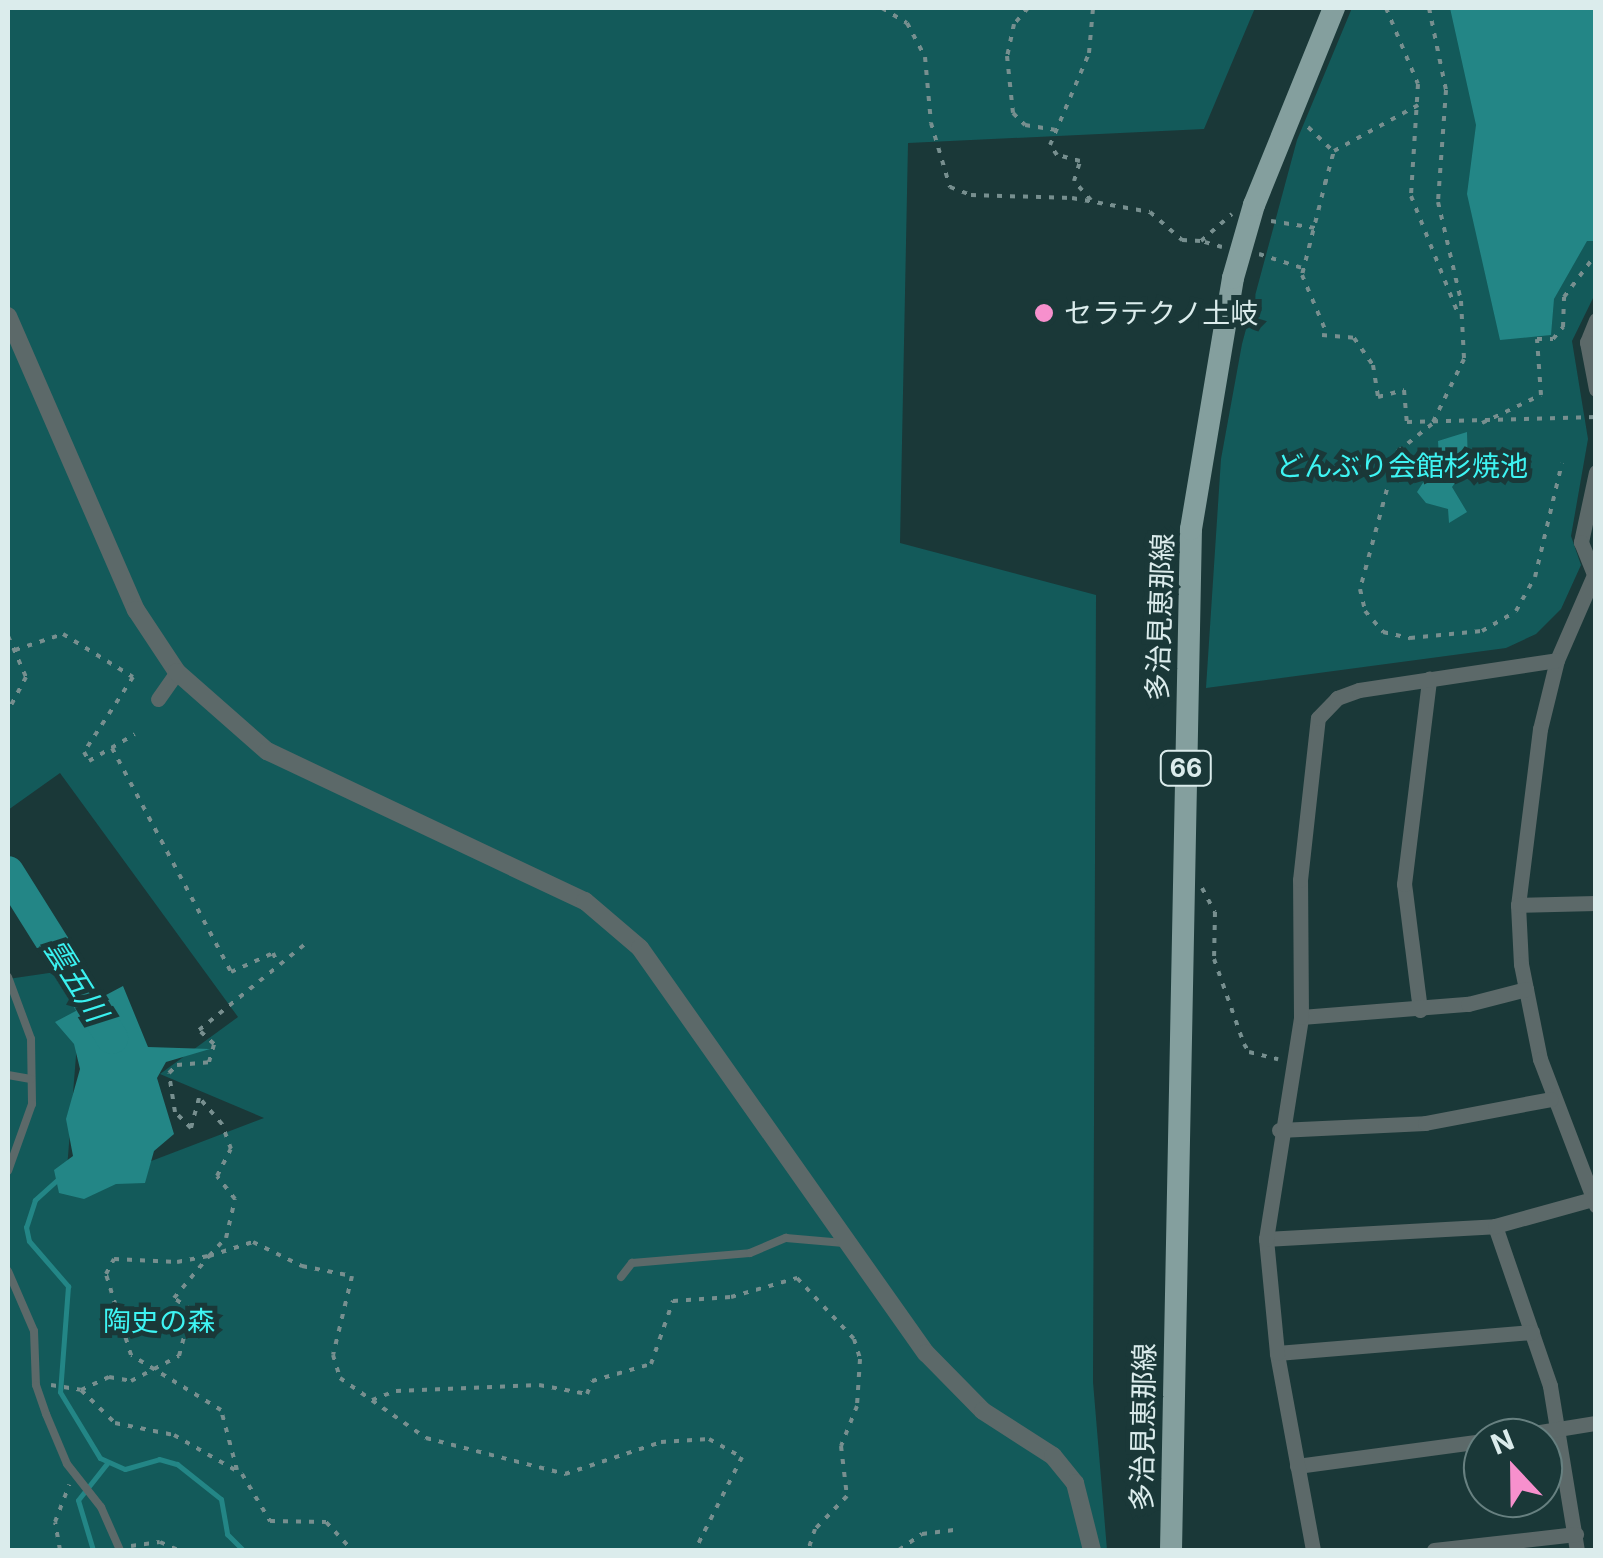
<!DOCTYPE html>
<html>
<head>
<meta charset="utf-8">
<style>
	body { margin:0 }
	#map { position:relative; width:1603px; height:1558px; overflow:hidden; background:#1a3838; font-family:Inter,"Noto Sans JP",sans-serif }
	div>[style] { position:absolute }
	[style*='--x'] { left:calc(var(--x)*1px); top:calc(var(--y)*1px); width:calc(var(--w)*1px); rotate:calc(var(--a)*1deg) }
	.green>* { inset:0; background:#135a5a }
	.water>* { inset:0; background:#238686 }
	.stream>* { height:5px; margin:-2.5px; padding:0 2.5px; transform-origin:2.5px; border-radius:2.5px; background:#238686 }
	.river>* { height:32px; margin:-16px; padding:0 16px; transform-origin:16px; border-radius:16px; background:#238686 }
	.path>* { height:4px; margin-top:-2px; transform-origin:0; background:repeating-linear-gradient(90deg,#778f8f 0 5px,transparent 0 13px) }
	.service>* { height:8px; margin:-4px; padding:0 4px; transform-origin:4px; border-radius:4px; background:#5c6969 }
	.minor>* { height:15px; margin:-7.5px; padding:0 7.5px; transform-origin:7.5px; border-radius:7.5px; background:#5c6969 }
	.tertiary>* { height:18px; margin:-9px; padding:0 9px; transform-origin:9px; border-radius:9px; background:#5c6969 }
	.primary>* { height:22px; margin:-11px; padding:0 11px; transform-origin:11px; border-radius:11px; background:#849f9e }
	.dots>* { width:28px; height:28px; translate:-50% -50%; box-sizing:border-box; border:5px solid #1a3838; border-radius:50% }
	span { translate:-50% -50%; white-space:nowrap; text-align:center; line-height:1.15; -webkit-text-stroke:10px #1a3838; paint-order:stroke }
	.shield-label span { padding:2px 8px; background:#1a3838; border:2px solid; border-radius:8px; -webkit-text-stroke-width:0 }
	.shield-label { font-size:25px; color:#dbecec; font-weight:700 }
	.poi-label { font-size:28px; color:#dbecec }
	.left { translate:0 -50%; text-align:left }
	.park-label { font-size:28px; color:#3ef4f3 }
	.street-label { font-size:28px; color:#dbecec }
	.water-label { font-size:30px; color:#3af1f0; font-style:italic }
	.frame { position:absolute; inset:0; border:10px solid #dbecec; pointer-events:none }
	.north { position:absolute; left:1463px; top:1418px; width:100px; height:100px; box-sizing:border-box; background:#1a3838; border:2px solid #678080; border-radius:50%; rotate:338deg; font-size:28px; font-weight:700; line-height:40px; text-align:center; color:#dbecec }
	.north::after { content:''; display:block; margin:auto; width:35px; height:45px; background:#f790cd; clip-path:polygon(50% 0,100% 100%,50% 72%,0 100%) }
</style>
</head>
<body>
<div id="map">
	<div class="green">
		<i style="clip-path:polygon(8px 8px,1255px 8px,1204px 129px,908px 143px,900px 543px,1096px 595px,1093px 1382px,1107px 1550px,8px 1550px,8px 979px,83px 968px,65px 1194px,264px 1118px,160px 1074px,238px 1017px,60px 773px,8px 810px)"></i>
		<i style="clip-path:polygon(1352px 8px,1595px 8px,1595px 294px,1572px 341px,1588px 439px,1571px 536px,1581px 565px,1561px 609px,1536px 634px,1506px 648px,1206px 688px,1221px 459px,1242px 344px,1297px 140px)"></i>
	</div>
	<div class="water">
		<i style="clip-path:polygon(1450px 8px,1595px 8px,1595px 241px,1587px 241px,1554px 299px,1551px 335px,1500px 340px,1467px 194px,1476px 125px)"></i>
		<i style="clip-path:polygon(1467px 432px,1468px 465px,1452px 487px,1467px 512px,1449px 523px,1448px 509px,1426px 503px,1417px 492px,1439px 458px,1438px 441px)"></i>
		<i style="clip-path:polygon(123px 986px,148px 1047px,210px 1049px,166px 1062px,157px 1078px,174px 1134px,154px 1151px,145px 1183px,116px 1184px,84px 1199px,59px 1193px,54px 1170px,73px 1156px,66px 1119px,80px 1069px,74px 1044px,55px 1022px)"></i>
	</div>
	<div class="stream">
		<i style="--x:57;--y:1180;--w:30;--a:138"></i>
		<i style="--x:35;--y:1200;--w:28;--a:108"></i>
		<i style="--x:26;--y:1227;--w:14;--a:78"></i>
		<i style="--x:29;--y:1241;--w:60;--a:49.1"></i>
		<i style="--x:68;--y:1286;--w:106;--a:94.3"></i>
		<i style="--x:60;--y:1392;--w:77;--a:58.8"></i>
		<i style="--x:100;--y:1458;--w:27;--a:24"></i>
		<i style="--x:125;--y:1469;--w:35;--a:-16"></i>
		<i style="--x:159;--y:1459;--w:19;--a:16"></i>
		<i style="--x:177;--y:1464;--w:56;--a:38.5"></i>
		<i style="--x:221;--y:1499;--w:36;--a:80"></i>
		<i style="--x:227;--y:1534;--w:23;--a:45"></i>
		<i style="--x:93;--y:1550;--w:52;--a:-106.7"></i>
		<i style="--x:78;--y:1500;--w:48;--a:-51.7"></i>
	</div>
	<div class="river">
		<i style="--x:8;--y:872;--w:196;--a:57.9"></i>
	</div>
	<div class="path">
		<i style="--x:882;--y:8;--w:29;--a:31"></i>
		<i style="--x:907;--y:23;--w:38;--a:62"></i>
		<i style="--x:925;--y:57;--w:66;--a:84.8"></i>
		<i style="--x:931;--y:123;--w:67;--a:73.5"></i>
		<i style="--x:950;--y:187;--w:22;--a:21"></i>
		<i style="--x:971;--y:195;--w:101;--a:1.7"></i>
		<i style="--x:1072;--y:198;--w:79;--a:10.2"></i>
		<i style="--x:1150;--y:212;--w:43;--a:41.2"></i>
		<i style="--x:1182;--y:240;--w:19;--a:3"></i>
		<i style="--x:1028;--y:8;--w:21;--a:131"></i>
		<i style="--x:1014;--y:24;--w:33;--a:102"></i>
		<i style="--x:1007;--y:56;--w:57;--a:84"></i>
		<i style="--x:1013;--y:113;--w:17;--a:45"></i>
		<i style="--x:1025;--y:125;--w:30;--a:9"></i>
		<i style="--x:1386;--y:8;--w:82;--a:67.2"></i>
		<i style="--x:1418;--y:84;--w:112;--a:93.6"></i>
		<i style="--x:1411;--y:196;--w:129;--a:68.2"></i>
		<i style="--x:1429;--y:8;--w:84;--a:78.3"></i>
		<i style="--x:1446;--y:90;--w:112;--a:94.1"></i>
		<i style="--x:1438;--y:202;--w:102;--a:76.9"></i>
		<i style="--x:1461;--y:301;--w:58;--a:87"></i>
		<i style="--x:1464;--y:359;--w:72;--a:116.2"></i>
		<i style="--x:1432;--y:424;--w:45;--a:141.3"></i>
		<i style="--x:1397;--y:452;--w:142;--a:105.1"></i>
		<i style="--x:1360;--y:589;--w:23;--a:77"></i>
		<i style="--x:1365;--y:611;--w:28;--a:49"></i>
		<i style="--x:1383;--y:632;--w:28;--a:13"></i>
		<i style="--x:1410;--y:638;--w:72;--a:-5.6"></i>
		<i style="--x:1482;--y:631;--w:39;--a:-30"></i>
		<i style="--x:1516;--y:611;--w:39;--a:-61"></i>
		<i style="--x:1535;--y:577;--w:117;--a:-76.7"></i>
		<i style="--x:1308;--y:127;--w:35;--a:44"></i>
		<i style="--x:1326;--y:180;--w:98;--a:104.2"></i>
		<i style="--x:1302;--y:275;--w:64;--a:67"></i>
		<i style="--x:1325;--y:184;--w:34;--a:-75"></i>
		<i style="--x:1334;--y:151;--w:96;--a:-28.7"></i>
		<i style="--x:1091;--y:200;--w:25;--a:-132"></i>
		<i style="--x:1074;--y:181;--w:21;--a:-73"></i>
		<i style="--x:1080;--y:161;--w:24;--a:-165"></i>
		<i style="--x:1057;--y:155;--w:12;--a:-125"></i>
		<i style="--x:1050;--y:145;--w:100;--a:-67"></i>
		<i style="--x:1089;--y:53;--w:45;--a:-84.9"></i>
		<i style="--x:1271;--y:221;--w:51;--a:9.1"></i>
		<i style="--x:1222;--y:247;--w:22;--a:-164"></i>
		<i style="--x:1201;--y:241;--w:41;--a:-41.1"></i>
		<i style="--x:1259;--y:254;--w:45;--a:18"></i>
		<i style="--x:1322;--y:335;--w:32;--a:5"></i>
		<i style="--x:1354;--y:338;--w:33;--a:55"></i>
		<i style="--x:1373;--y:365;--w:32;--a:81"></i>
		<i style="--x:1378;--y:397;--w:27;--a:-15"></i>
		<i style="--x:1404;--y:390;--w:32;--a:85"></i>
		<i style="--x:1407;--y:422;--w:189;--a:-1.5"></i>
		<i style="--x:1482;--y:423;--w:65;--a:-25.4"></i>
		<i style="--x:1541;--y:395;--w:56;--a:-94.1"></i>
		<i style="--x:1537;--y:339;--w:16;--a:0"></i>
		<i style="--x:1553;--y:339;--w:16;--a:-50"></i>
		<i style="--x:1563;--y:327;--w:30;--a:-88"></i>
		<i style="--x:1564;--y:297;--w:54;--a:-53.3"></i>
		<i style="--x:8;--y:636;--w:45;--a:66.3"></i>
		<i style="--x:26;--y:677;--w:38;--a:118"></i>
		<i style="--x:15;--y:650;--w:51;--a:-18.4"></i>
		<i style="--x:63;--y:634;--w:82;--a:31.6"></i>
		<i style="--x:133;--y:677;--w:90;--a:123.2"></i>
		<i style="--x:84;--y:752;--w:10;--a:61"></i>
		<i style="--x:89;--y:761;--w:53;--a:-30.4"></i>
		<i style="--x:112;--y:748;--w:254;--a:62"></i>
		<i style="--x:231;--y:972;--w:46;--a:-24.3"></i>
		<i style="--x:273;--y:953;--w:10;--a:66"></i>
		<i style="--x:1202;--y:888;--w:27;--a:62"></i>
		<i style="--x:1215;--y:912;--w:47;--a:91.2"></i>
		<i style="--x:1214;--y:959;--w:90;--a:70.6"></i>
		<i style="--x:1244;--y:1044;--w:9;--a:58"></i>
		<i style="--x:1249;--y:1052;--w:30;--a:14"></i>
		<i style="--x:51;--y:1385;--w:30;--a:9"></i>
		<i style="--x:81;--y:1390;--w:47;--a:44.1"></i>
		<i style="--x:115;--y:1423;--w:60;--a:11.5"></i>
		<i style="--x:174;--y:1435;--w:78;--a:29.8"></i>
		<i style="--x:242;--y:1474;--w:55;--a:59.2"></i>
		<i style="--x:270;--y:1521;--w:56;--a:1"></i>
		<i style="--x:326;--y:1522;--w:38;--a:47"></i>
		<i style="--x:81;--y:1390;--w:31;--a:-25"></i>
		<i style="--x:109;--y:1377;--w:22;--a:10"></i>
		<i style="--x:131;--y:1381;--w:54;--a:-27.5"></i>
		<i style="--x:179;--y:1356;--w:48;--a:-75.4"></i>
		<i style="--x:191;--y:1310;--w:21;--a:-145"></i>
		<i style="--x:174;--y:1298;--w:55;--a:-50.2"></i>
		<i style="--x:209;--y:1256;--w:46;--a:-17.7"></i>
		<i style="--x:253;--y:1242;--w:55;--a:26.1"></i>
		<i style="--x:302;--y:1266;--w:51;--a:11.3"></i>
		<i style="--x:352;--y:1276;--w:81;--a:103.5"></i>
		<i style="--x:333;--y:1355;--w:24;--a:73"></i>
		<i style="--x:340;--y:1378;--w:105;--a:34.9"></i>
		<i style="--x:426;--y:1438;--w:144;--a:14.5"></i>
		<i style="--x:565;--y:1474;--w:101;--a:-18.4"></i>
		<i style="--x:661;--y:1442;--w:48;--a:-3.6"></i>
		<i style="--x:709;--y:1439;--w:38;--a:29"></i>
		<i style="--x:742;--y:1457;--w:104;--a:116.8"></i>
		<i style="--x:372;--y:1400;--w:26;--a:-21"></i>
		<i style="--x:396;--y:1391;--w:143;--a:-2.4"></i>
		<i style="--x:539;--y:1385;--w:49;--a:10.6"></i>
		<i style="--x:587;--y:1394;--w:14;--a:-69"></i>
		<i style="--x:592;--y:1381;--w:61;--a:-16.1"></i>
		<i style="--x:651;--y:1364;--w:67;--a:-70.8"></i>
		<i style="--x:673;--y:1301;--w:58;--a:-3.9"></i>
		<i style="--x:731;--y:1297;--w:69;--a:-16.1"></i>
		<i style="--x:797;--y:1278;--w:83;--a:46.9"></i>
		<i style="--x:854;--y:1339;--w:21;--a:73"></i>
		<i style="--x:860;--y:1359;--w:47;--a:93.7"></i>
		<i style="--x:857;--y:1406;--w:43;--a:111.8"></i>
		<i style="--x:841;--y:1446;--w:50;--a:83.2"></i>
		<i style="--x:847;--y:1496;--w:46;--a:134.1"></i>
		<i style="--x:815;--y:1529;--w:22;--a:108"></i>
		<i style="--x:237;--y:1470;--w:62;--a:-104.9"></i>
		<i style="--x:221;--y:1410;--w:105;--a:-148.6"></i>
		<i style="--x:131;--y:1355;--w:85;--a:-107.2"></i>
		<i style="--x:106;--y:1274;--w:17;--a:-62"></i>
		<i style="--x:114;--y:1259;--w:63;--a:2.7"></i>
		<i style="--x:177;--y:1262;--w:33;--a:-11"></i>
		<i style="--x:209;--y:1256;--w:25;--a:-47"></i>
		<i style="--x:226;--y:1238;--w:40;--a:-77"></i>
		<i style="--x:235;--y:1199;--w:29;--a:-128"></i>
		<i style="--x:217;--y:1176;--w:30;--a:-63"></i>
		<i style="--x:231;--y:1149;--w:27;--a:-110"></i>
		<i style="--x:222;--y:1124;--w:35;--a:-131"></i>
		<i style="--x:199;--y:1098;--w:31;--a:105"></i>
		<i style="--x:191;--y:1128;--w:23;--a:-135"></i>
		<i style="--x:175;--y:1112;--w:39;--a:-99"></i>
		<i style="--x:169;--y:1073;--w:11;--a:-45"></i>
		<i style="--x:177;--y:1065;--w:32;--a:-5"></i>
		<i style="--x:209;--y:1062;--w:19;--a:-74"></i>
		<i style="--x:214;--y:1044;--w:21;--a:-137"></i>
		<i style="--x:199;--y:1030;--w:135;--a:-39"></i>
		<i style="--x:8;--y:1488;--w:9;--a:90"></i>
		<i style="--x:131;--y:1546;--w:29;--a:-8"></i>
		<i style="--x:160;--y:1542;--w:20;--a:24"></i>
		<i style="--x:60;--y:1550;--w:28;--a:-100"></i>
		<i style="--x:55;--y:1522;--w:40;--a:-69"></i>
		<i style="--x:317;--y:1550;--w:13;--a:0"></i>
		<i style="--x:899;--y:1550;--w:28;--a:-35"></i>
		<i style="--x:922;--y:1534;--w:32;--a:-7"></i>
	</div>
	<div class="service">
		<i style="--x:8;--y:977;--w:66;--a:69.6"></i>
		<i style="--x:31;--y:1039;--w:65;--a:89.1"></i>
		<i style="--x:32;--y:1104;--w:71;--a:109.7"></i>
		<i style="--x:8;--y:1075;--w:23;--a:10"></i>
		<i style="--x:8;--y:1271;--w:65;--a:66.6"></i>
		<i style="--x:34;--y:1331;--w:54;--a:87.9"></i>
		<i style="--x:36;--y:1385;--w:31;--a:71"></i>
		<i style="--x:46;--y:1414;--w:54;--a:67.2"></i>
		<i style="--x:67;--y:1464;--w:55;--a:51.7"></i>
		<i style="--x:101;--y:1507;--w:47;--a:66.2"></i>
		<i style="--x:621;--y:1277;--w:18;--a:-52"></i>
		<i style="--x:632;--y:1263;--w:118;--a:-4.8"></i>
		<i style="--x:750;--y:1253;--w:39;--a:-23"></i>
		<i style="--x:786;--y:1238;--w:58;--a:4.9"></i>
	</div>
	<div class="minor">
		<i style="--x:1596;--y:320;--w:24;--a:112"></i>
		<i style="--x:1587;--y:342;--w:48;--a:79.2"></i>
		<i style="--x:1596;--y:472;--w:72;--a:102.1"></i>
		<i style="--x:1581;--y:542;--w:35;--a:68"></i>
		<i style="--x:1594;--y:575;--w:93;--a:113.5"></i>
		<i style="--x:1557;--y:660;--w:71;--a:103.8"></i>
		<i style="--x:1540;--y:729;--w:177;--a:97.1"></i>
		<i style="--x:1518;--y:905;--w:59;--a:87.1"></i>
		<i style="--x:1521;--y:964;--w:97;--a:78.7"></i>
		<i style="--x:1540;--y:1059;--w:157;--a:69.1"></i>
		<i style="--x:158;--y:699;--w:33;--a:-55"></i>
		<i style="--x:1518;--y:905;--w:78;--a:-1.5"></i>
		<i style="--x:1420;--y:1010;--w:127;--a:-97.2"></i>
		<i style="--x:1404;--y:884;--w:207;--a:-83"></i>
		<i style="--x:1301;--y:1017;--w:168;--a:-4.5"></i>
		<i style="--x:1468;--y:1004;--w:60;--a:-14.5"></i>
		<i style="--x:1279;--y:1130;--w:146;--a:-2.7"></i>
		<i style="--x:1425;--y:1123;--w:128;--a:-10.8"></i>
		<i style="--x:1495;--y:1226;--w:169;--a:71"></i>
		<i style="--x:1550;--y:1386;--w:166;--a:80.7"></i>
		<i style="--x:1266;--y:1239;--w:229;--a:-3.2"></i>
		<i style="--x:1495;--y:1226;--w:105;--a:-15.5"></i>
		<i style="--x:1277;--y:1353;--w:256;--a:-4.7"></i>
		<i style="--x:1503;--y:1438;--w:94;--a:-9.2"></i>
		<i style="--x:1297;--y:1466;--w:188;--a:-7.7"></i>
		<i style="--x:1313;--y:1550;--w:200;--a:-100.4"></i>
		<i style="--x:1277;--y:1353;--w:115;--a:-95.5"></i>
		<i style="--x:1266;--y:1239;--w:225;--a:-81"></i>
		<i style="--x:1301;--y:1017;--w:137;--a:-90.4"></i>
		<i style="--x:1300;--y:880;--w:163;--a:-83.7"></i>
		<i style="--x:1318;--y:718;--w:28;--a:-46"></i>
		<i style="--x:1337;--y:698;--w:23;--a:-20"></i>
		<i style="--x:1359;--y:690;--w:200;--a:-8.6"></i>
		<i style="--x:1434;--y:1550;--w:143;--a:-6.4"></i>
	</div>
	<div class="tertiary">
		<i style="--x:8;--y:316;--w:321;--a:66.5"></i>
		<i style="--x:136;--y:610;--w:74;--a:56.5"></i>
		<i style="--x:177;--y:672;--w:120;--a:41.3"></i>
		<i style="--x:267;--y:751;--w:352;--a:25.3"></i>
		<i style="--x:585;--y:901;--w:72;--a:40.5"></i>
		<i style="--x:640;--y:948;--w:496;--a:54.8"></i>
		<i style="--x:926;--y:1353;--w:81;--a:45.5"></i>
		<i style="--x:983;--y:1411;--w:83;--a:32.7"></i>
		<i style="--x:1053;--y:1456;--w:35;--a:51"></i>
		<i style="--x:1075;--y:1483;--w:69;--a:75.8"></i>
	</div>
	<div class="primary">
		<i style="--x:1171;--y:1550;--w:1021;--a:-88.88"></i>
		<i style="--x:1191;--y:529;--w:254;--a:-80.5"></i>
		<i style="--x:1233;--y:278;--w:76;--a:-74"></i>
		<i style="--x:1254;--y:205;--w:213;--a:-67.9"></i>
	</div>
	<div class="dots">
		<i style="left:1044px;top:313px;background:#f790cd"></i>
	</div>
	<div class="shield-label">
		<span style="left:1186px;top:768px">66</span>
	</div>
	<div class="poi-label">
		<span class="left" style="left:1064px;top:313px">セラテクノ土岐</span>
	</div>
	<div class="park-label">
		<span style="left:1402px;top:466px">どんぶり会館杉焼池</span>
		<span style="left:159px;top:1321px">陶史の森</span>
	</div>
	<div class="street-label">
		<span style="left:1160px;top:617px;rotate:-88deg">多治見恵那線</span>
		<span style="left:1143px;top:1427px;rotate:-89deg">多治見恵那線</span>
	</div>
	<div class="water-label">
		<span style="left:76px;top:980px;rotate:58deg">雲五川</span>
	</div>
	<div class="frame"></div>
	<div class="north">N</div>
</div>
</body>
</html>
